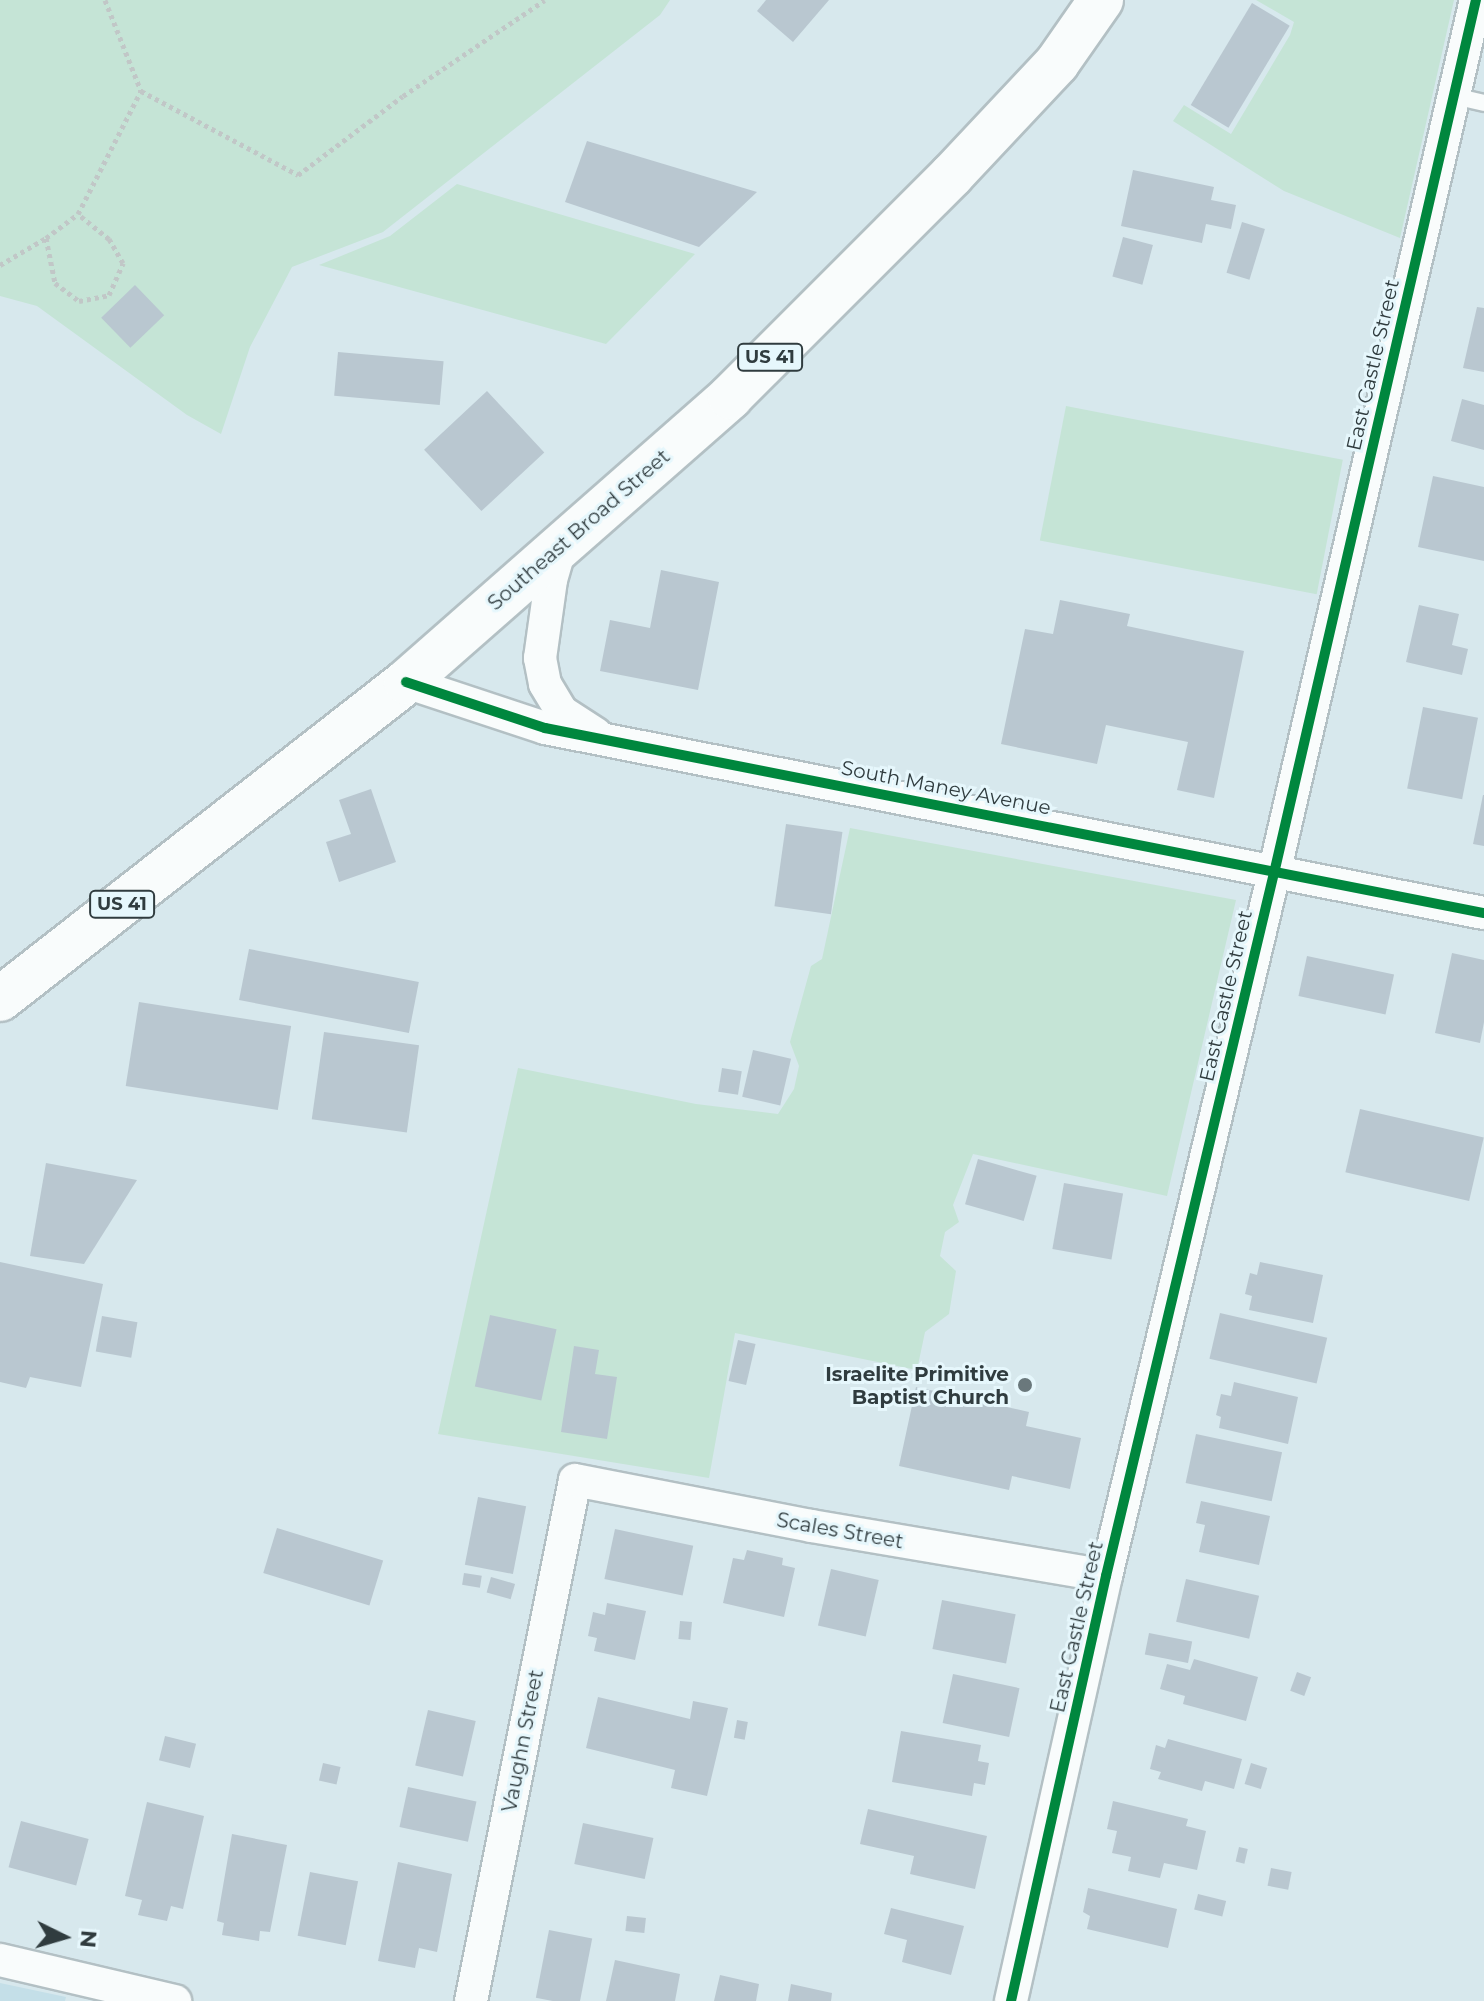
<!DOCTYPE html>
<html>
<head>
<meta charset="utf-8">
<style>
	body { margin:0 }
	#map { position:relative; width:1484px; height:2001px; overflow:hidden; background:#d7e8ed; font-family:Montserrat,sans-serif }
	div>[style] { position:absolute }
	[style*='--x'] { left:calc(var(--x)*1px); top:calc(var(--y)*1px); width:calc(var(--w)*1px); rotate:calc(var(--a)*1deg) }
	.built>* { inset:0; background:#c4dfe8 }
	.green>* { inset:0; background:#c5e4d6; transform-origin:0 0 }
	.building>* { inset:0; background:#b9c7d0; transform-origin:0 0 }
	.path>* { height:5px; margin-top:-2.5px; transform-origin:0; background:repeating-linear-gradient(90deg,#c1c7c7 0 4px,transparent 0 8px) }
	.roads { filter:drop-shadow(2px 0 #b3c0c4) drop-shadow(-2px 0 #b3c0c4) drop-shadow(0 2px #b3c0c4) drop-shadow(0 -2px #b3c0c4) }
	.lane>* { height:16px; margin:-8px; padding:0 8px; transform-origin:8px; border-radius:8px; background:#f9fcfc }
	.street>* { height:32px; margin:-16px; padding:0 16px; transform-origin:16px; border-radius:16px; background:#f9fcfc }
	.primary>* { height:44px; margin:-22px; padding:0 22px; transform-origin:22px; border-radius:22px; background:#f9fcfc }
	.cycleway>* { height:10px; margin:-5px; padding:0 5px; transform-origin:5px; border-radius:5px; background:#00873e }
	.dots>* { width:22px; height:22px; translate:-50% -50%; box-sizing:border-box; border:4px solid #e6f7fc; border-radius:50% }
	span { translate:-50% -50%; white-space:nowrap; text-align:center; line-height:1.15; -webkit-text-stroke:6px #e6f7fc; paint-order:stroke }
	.shield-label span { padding:2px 6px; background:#e6f7fc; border:2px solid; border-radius:6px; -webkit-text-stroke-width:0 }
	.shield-label { font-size:18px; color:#303c3f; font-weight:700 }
	.street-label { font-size:20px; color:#303c3f }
	.poi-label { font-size:20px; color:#303c3f; font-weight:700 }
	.right { translate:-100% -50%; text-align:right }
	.north { position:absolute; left:24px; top:1897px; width:80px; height:80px; -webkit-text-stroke:6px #e6f7fc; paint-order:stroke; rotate:95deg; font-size:22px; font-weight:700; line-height:32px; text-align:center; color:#303c3f }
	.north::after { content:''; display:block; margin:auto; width:28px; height:36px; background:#303c3f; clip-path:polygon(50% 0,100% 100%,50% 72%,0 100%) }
</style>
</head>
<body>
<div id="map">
	<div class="built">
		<i style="clip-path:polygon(0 1983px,66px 1997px,65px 2001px,0 2001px)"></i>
	</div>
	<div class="green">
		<i style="clip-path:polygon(0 0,670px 0,660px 15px,383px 232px,292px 267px,250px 347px,221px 434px,187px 415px,37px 306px,0 296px)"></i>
		<i style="clip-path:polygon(1256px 0,1454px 0,1400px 238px,1284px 191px,1173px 121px,1184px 105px,1231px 134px,1290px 35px,1294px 22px)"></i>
		<i style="clip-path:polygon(457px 184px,695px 254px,606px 344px,319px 265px,390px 236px)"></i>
		<i style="left:1066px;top:406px;width:282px;height:137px;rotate:11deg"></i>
		<i style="clip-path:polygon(850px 828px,1236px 900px,1167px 1196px,973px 1154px,953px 1205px,959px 1222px,945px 1232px,940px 1256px,956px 1271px,949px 1314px,925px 1332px,917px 1370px,735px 1333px,709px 1478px,438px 1434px,518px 1068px,696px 1104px,778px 1114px,794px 1089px,799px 1066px,790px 1042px,811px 966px,822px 959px)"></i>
	</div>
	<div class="building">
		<i style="clip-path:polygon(766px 0,829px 0,793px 42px,757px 11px)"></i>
		<i style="left:1252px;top:3px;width:44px;height:119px;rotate:31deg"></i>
		<i style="clip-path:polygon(587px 141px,757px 192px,699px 247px,565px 202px)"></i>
		<i style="clip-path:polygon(1133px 170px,1214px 187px,1211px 200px,1236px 205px,1231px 229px,1206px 224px,1202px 243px,1121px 226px)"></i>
		<i style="left:1242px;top:222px;width:24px;height:53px;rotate:17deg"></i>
		<i style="left:1123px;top:237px;width:31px;height:41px;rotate:15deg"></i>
		<i style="left:135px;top:285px;width:42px;height:47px;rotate:46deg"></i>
		<i style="clip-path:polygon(1477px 307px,1484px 308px,1484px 372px,1463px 368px)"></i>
		<i style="left:338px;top:352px;width:106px;height:44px;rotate:5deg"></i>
		<i style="left:487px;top:391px;width:84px;height:86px;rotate:47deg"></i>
		<i style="clip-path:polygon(1462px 399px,1484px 405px,1484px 450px,1451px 441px)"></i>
		<i style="clip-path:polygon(1433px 476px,1484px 487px,1484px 561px,1418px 547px)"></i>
		<i style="clip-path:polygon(661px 570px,719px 582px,698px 690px,600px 671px,610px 620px,650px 628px)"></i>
		<i style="clip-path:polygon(1060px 600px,1130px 614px,1127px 626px,1244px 651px,1214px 798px,1177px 790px,1188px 742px,1106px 725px,1097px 764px,1001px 744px,1025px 629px,1053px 634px)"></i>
		<i style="clip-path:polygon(1419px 605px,1459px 614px,1452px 645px,1468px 649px,1462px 675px,1406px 662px)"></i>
		<i style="left:1423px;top:707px;width:56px;height:83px;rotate:11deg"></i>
		<i style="clip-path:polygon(371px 789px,396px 862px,339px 882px,326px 842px,351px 834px,339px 800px)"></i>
		<i style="clip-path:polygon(1483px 795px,1484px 795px,1484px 846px,1473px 844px)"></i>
		<i style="left:786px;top:824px;width:57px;height:83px;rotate:8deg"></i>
		<i style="left:249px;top:949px;width:173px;height:52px;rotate:11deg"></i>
		<i style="clip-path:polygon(1452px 953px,1484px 960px,1484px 1022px,1480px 1043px,1435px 1033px)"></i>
		<i style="left:1307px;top:956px;width:89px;height:41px;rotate:12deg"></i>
		<i style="left:139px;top:1002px;width:154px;height:85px;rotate:9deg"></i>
		<i style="left:324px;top:1032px;width:96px;height:88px;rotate:8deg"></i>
		<i style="left:753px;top:1050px;width:39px;height:48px;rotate:13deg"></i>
		<i style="left:722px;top:1068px;width:20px;height:24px;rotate:9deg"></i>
		<i style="left:1360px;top:1109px;width:127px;height:65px;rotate:13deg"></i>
		<i style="left:978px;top:1159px;width:61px;height:47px;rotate:16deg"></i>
		<i style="clip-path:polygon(46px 1163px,137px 1180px,84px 1264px,30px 1256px)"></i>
		<i style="left:1064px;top:1183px;width:60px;height:67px;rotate:10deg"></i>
		<i style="clip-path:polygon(0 1262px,103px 1284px,81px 1387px,30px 1377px,26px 1388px,0 1382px)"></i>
		<i style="clip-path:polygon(1260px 1262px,1323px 1275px,1313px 1323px,1249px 1310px,1252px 1296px,1245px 1294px,1250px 1273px,1257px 1275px)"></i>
		<i style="left:1220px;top:1313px;width:110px;height:47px;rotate:13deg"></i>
		<i style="left:490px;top:1315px;width:68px;height:73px;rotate:12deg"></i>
		<i style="left:102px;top:1316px;width:36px;height:36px;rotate:10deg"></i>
		<i style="left:738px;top:1340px;width:18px;height:42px;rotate:13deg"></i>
		<i style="clip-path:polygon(574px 1346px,599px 1350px,595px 1374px,617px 1377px,607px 1439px,561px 1432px)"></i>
		<i style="clip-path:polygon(1234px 1382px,1298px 1397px,1288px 1444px,1219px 1428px,1221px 1417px,1216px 1415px,1221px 1394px,1231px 1396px)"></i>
		<i style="clip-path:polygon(916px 1387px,1029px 1412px,1026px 1426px,1081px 1438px,1070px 1489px,1012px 1476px,1009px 1490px,899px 1466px)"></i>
		<i style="left:1196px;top:1434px;width:88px;height:50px;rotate:12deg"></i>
		<i style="left:478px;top:1497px;width:49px;height:69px;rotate:11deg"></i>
		<i style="clip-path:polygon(1201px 1501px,1270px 1516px,1259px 1565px,1199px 1552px,1205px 1525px,1196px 1523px)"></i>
		<i style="left:277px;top:1528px;width:111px;height:47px;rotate:17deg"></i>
		<i style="left:615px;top:1529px;width:80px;height:51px;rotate:12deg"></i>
		<i style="clip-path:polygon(747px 1550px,783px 1558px,782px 1565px,795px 1568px,784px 1617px,723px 1603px,733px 1558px,744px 1560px)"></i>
		<i style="left:831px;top:1569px;width:49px;height:58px;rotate:13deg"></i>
		<i style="left:464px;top:1573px;width:18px;height:12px;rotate:9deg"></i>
		<i style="left:491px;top:1577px;width:25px;height:16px;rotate:16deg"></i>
		<i style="left:1186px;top:1579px;width:75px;height:44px;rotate:13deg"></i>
		<i style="left:942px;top:1600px;width:75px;height:50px;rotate:11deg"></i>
		<i style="clip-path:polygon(607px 1603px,646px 1611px,635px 1660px,594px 1651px,597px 1638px,588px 1636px,593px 1612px,605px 1615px)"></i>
		<i style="left:680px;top:1621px;width:12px;height:18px;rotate:5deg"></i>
		<i style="left:1149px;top:1633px;width:44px;height:22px;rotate:11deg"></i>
		<i style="clip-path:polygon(1194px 1659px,1258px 1677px,1246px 1721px,1183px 1704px,1185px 1696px,1160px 1689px,1167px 1664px,1190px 1670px)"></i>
		<i style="left:1297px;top:1672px;width:15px;height:20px;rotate:20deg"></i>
		<i style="left:953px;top:1674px;width:68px;height:50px;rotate:12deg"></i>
		<i style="clip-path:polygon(598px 1697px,690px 1719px,693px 1701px,728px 1708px,707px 1796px,671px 1788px,675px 1770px,586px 1748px)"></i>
		<i style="left:428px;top:1710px;width:49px;height:57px;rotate:13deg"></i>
		<i style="left:737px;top:1720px;width:11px;height:18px;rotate:10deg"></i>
		<i style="clip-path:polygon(901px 1731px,981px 1745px,978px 1761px,989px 1763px,985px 1785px,974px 1783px,972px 1796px,892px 1782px)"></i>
		<i style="left:165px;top:1736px;width:32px;height:25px;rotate:14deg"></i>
		<i style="clip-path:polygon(1168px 1739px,1242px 1759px,1234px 1789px,1205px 1781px,1202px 1791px,1158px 1779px,1161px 1772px,1150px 1769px,1156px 1745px,1165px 1748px)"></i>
		<i style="left:323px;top:1763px;width:18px;height:18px;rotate:13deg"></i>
		<i style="left:1251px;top:1763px;width:17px;height:22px;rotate:17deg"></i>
		<i style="left:408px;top:1787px;width:70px;height:41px;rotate:12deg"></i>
		<i style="clip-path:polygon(1113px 1801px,1188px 1819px,1186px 1826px,1206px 1831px,1197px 1870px,1164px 1863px,1160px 1878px,1128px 1871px,1131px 1857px,1112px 1853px,1117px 1831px,1107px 1829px)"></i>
		<i style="clip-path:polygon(147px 1802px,204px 1816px,183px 1909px,171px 1906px,167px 1921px,138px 1915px,142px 1900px,125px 1896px)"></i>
		<i style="clip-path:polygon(868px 1809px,987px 1836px,975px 1889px,910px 1874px,914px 1856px,860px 1844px)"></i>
		<i style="left:21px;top:1821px;width:70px;height:48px;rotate:15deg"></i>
		<i style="left:583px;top:1823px;width:72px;height:42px;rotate:12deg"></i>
		<i style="clip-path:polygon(232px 1834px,287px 1845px,270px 1932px,260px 1931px,259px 1941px,222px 1935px,224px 1923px,217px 1921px)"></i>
		<i style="left:1239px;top:1847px;width:9px;height:15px;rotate:13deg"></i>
		<i style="clip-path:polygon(398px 1862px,452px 1874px,437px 1952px,419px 1948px,415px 1968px,378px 1961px)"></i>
		<i style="left:1271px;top:1868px;width:21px;height:18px;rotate:11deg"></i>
		<i style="left:310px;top:1872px;width:49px;height:65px;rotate:11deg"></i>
		<i style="clip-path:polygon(1088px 1888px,1177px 1909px,1168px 1948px,1087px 1929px,1090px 1916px,1083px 1912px)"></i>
		<i style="left:1198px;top:1894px;width:29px;height:16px;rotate:14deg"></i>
		<i style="clip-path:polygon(891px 1908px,964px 1926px,951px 1975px,902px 1962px,907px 1940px,884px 1934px)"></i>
		<i style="left:627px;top:1916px;width:19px;height:15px;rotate:6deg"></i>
		<i style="left:549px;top:1930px;width:44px;height:69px;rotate:11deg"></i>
		<i style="clip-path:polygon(615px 1960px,680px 1974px,675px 2001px,606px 2001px)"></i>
		<i style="clip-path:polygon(720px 1975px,759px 1984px,756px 2001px,714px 2001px)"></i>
		<i style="clip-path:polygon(791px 1984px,832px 1993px,831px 2001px,788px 2001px)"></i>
	</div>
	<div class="path">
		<i style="--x:105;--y:0;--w:98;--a:68.4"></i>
		<i style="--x:141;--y:91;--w:178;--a:28.1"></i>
		<i style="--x:298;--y:175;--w:131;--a:-37"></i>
		<i style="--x:403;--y:96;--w:171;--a:-34.1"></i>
		<i style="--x:46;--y:238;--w:46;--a:78.7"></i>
		<i style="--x:55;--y:283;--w:30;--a:37"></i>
		<i style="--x:79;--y:301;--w:31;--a:-11"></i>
		<i style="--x:109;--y:295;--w:35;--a:-66"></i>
		<i style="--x:123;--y:263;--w:28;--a:-120"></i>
		<i style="--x:109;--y:239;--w:40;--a:-141"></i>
		<i style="--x:0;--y:265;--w:53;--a:-30.4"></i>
		<i style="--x:46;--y:238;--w:40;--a:-37"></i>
		<i style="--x:78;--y:214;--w:138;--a:-62.9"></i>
	</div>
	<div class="roads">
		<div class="lane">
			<i style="--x:1454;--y:96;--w:31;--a:13"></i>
		</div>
		<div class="street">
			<i style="--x:561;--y:545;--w:36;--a:106"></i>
			<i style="--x:551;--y:580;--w:79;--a:98"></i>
			<i style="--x:540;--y:658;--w:26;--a:79"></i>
			<i style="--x:545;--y:684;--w:33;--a:59"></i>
			<i style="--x:562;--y:712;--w:40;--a:32.9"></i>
			<i style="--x:406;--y:682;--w:146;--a:18.3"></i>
			<i style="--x:545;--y:728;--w:957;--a:11.15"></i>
			<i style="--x:0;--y:1960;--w:180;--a:13.2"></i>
			<i style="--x:471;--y:2001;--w:531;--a:-78.71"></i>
			<i style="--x:575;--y:1480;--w:240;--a:11"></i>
			<i style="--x:811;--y:1526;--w:299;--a:9.6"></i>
			<i style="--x:1011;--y:2001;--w:435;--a:-77.4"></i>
			<i style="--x:1106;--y:1576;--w:727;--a:-76.56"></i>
			<i style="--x:1275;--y:869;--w:892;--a:-76.98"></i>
		</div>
		<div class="primary">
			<i style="--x:0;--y:999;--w:515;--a:-37.98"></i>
			<i style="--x:406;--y:682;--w:432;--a:-41.3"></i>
			<i style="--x:730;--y:397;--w:313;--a:-45"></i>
			<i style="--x:951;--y:176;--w:155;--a:-46.8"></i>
			<i style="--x:1057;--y:63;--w:77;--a:-55.1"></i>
		</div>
	</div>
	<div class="cycleway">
		<i style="--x:406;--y:682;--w:146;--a:18.3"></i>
		<i style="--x:545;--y:728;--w:957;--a:11.15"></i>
		<i style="--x:1011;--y:2001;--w:435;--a:-77.4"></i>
		<i style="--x:1106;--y:1576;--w:727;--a:-76.56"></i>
		<i style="--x:1275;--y:869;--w:892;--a:-76.98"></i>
	</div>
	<div class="dots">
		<i style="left:1025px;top:1385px;background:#6a787c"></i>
	</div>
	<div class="shield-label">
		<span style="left:770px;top:357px">US 41</span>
		<span style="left:122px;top:904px">US 41</span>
	</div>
	<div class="street-label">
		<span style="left:1373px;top:365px;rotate:-77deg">East Castle Street</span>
		<span style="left:579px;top:530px;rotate:-41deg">Southeast Broad Street</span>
		<span style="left:946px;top:788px;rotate:11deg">South Maney Avenue</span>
		<span style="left:1226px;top:996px;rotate:-77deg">East Castle Street</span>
		<span style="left:840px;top:1531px;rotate:10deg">Scales Street</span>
		<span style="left:1077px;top:1627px;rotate:-77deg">East Castle Street</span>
		<span style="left:523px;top:1741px;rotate:-79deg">Vaughn Street</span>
	</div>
	<div class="poi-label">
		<span class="right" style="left:1009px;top:1386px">Israelite Primitive<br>Baptist Church</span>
	</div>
	<div class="north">N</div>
</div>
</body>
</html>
